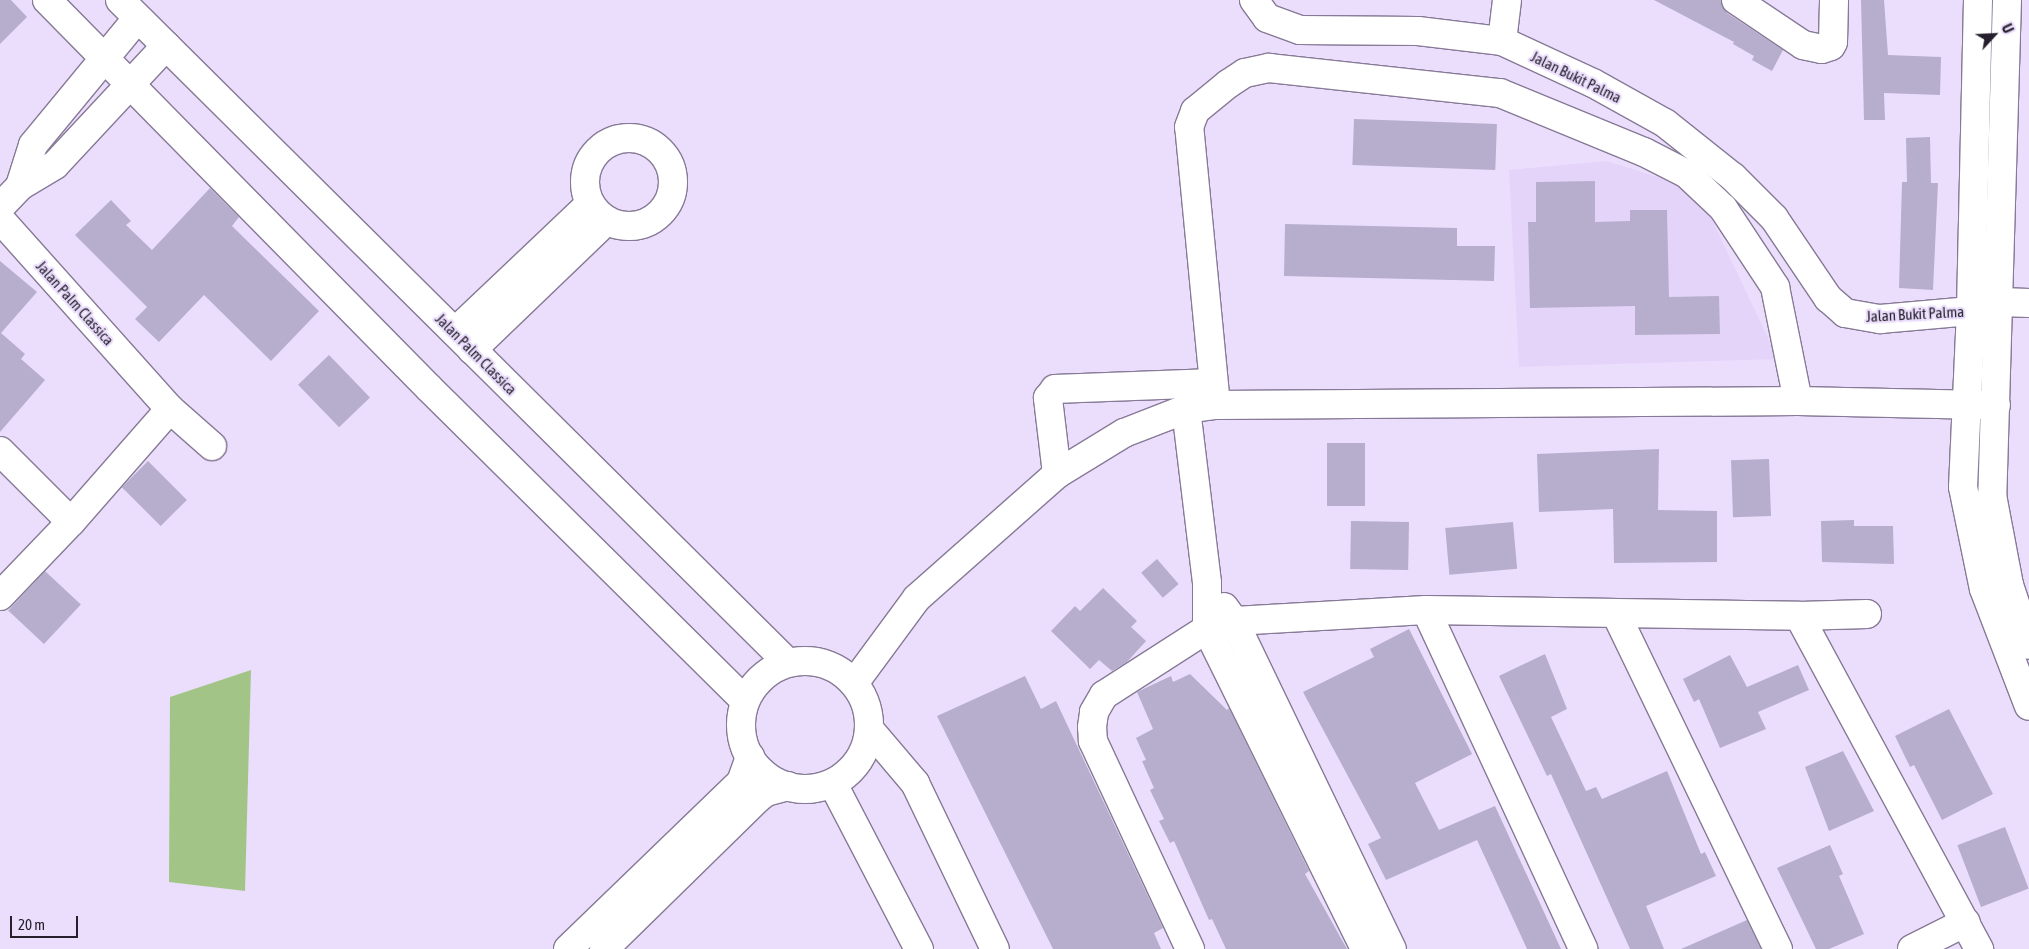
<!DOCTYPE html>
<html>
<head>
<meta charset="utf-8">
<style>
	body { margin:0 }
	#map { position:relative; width:2029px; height:949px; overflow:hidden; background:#ebdefd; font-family:"Asap Condensed",sans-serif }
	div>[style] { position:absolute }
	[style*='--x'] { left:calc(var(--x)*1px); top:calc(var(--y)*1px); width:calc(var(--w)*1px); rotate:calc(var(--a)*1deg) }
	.built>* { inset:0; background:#e5d4fa }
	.green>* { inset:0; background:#a2c587 }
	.building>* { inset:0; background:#b6aecc; transform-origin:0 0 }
	.roads { filter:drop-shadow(1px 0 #877a96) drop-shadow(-1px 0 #877a96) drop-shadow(0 1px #877a96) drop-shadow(0 -1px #877a96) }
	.minor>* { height:28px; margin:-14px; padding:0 14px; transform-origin:14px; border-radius:14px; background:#fff }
	.minor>.ring { margin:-14px; padding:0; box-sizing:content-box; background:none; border:28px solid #fff; border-radius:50% }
	span { translate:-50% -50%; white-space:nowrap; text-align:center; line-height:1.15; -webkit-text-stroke:4.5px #ebdefd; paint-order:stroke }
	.street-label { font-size:15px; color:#25202b }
	.north { position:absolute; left:1969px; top:10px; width:50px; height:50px; -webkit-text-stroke:4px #ebdefd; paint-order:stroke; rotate:65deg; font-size:14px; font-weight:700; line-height:20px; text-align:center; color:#25202b }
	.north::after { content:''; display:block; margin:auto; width:18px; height:22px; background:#25202b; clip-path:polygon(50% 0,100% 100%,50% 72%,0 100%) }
	.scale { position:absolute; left:10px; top:916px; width:68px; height:22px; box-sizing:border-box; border:2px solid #25202b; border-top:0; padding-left:6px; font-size:15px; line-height:18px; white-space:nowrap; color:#25202b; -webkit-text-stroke:4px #ebdefd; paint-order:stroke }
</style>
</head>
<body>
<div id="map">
	<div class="built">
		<i style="clip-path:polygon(1607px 161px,1698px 190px,1778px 359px,1519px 367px,1509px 170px)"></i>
	</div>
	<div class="green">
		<i style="clip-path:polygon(251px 670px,245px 891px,169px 882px,170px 697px)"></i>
	</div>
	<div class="building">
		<i style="clip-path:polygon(0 0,11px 0,27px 17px,0 44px)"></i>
		<i style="clip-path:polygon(1654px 0,1721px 0,1727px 13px,1783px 50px,1772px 71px,1752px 60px,1754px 56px,1733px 44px,1734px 42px)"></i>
		<i style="clip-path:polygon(1861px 0,1884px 0,1888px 55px,1941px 57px,1940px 95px,1884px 93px,1885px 120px,1864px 120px)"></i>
		<i style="left:1354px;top:119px;width:143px;height:46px;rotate:2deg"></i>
		<i style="clip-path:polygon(1930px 137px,1931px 183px,1938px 183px,1933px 290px,1899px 288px,1902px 182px,1907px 182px,1906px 138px)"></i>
		<i style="clip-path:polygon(1595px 181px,1595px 222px,1630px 221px,1630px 210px,1667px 210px,1669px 297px,1719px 296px,1720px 334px,1635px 335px,1635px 306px,1530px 308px,1528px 222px,1536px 222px,1536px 182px)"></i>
		<i style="clip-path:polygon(210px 188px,239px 217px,232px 226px,319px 311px,271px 361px,204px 295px,159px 342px,135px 319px,147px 307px,75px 235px,111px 200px,131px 221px,126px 225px,152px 250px)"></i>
		<i style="clip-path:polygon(1285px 224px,1457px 228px,1457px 246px,1495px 246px,1494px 281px,1284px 276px)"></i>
		<i style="clip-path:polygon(0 261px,37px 292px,1px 333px,25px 354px,21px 359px,45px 380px,0 432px)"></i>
		<i style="left:329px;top:355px;width:59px;height:43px;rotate:46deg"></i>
		<i style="left:1327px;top:443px;width:38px;height:63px"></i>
		<i style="clip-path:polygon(1659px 449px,1658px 510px,1717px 511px,1717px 562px,1614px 563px,1613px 509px,1539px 512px,1537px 454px)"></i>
		<i style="left:1769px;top:459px;width:57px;height:38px;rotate:88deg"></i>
		<i style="left:148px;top:461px;width:55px;height:37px;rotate:45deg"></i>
		<i style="clip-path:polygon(1854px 520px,1854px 526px,1893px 526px,1894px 564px,1822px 562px,1821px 521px)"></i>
		<i style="left:1351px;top:521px;width:58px;height:48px;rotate:1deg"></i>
		<i style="left:1513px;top:522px;width:47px;height:68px;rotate:85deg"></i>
		<i style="left:1157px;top:559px;width:33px;height:21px;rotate:49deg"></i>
		<i style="left:45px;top:571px;width:49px;height:54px;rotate:43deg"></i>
		<i style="clip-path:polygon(1103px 588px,1137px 621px,1131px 627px,1146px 641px,1127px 662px,1112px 671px,1099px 660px,1090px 669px,1051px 631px,1075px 606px,1080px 611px)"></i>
		<i style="clip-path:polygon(1409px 629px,1472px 754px,1415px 783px,1439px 830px,1495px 806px,1561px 949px,1527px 949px,1477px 840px,1386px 880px,1368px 844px,1381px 838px,1303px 692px,1374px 657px,1370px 649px)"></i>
		<i style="clip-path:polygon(1545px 654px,1567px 709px,1551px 717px,1586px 791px,1596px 787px,1602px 799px,1667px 771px,1701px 854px,1705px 852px,1716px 876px,1646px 906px,1664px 949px,1630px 949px,1551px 774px,1547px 776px,1499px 676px)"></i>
		<i style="clip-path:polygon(1730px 655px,1747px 687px,1798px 665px,1809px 690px,1758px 712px,1766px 729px,1720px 748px,1699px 699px,1694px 702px,1683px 679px)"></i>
		<i style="clip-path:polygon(1190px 674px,1227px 710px,1229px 708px,1309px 871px,1305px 874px,1347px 949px,1226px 949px,1212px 919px,1209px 920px,1174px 841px,1170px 843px,1159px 821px,1164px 819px,1150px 790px,1154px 788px,1142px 761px,1146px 760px,1136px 738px,1153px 729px,1137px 692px,1171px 676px,1173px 682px)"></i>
		<i style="clip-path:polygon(1025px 676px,1041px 709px,1056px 701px,1163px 928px,1154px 933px,1161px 949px,1053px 949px,937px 716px)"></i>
		<i style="clip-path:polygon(1949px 709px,1993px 794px,1942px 820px,1914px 765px,1910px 767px,1895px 736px)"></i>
		<i style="clip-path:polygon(1843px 751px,1874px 811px,1829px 831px,1805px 767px)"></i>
		<i style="left:2005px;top:827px;width:66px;height:51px;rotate:69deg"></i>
		<i style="clip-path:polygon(1830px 845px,1843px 874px,1839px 876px,1864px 934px,1829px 949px,1816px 949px,1777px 868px)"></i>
		<i style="clip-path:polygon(1747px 920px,1761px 949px,1681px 949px)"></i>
	</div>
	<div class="roads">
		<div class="minor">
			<i style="--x:47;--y:0;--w:544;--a:45.45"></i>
			<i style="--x:429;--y:388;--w:445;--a:44.7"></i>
			<i style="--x:120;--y:0;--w:940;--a:44.78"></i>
			<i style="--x:1254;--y:0;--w:22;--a:54"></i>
			<i style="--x:1267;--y:18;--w:35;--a:20"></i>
			<i style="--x:1300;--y:30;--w:118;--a:0.5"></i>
			<i style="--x:1418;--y:31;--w:85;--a:6.8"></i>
			<i style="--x:1502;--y:41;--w:100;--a:24.8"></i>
			<i style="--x:1593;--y:83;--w:82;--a:29.1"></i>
			<i style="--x:1665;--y:123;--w:87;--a:38.5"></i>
			<i style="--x:1733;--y:177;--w:58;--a:45"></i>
			<i style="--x:1774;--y:218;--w:97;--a:56"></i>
			<i style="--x:1828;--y:298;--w:23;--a:41"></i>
			<i style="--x:1845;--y:313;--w:36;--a:10"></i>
			<i style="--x:1880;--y:319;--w:91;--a:-5"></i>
			<i style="--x:1971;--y:311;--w:30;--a:-17"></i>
			<i style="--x:2000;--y:302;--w:29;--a:2"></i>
			<i style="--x:1736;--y:0;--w:81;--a:33.9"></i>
			<i style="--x:1803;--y:45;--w:19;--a:12"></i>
			<i style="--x:1822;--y:49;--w:9;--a:-18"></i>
			<i style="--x:1831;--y:46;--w:4;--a:-63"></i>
			<i style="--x:1833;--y:42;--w:42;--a:-88.6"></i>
			<i style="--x:1978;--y:0;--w:311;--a:91.3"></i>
			<i style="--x:1971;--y:311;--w:176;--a:92.6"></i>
			<i style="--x:1963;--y:487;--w:104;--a:78.4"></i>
			<i style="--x:1984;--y:589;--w:125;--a:69"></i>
			<i style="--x:2007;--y:0;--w:495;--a:91.7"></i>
			<i style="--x:1992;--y:495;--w:92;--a:79.3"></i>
			<i style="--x:2009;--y:585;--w:63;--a:71.6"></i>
			<i style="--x:1502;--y:41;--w:41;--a:-83"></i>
			<i class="ring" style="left:585px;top:138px;width:60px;height:60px"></i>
			<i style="--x:20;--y:186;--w:43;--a:-72.4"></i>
			<i style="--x:33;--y:145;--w:163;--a:-50.5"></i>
			<i style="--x:0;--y:207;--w:29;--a:-46"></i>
			<i style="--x:20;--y:186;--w:41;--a:-31"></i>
			<i style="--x:55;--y:165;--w:163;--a:-47"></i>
			<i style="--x:0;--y:219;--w:255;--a:48.2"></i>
			<i style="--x:170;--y:409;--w:56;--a:41.4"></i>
			<i style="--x:455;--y:332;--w:186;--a:-43.5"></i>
			<i style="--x:472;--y:350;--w:186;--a:-43.9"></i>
			<i style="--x:1216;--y:405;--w:279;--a:-95.5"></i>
			<i style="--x:1189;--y:127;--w:17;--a:-69"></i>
			<i style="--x:1195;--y:111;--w:43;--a:-39.3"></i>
			<i style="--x:1228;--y:84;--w:20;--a:-33"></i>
			<i style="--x:1245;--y:73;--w:25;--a:-12"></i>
			<i style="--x:1269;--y:68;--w:232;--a:6.2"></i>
			<i style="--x:1500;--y:93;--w:156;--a:22.3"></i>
			<i style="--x:1644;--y:152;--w:48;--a:27.1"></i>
			<i style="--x:1687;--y:174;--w:50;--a:43.4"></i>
			<i style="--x:1723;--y:208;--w:95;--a:56.6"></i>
			<i style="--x:1775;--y:287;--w:116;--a:78.6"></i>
			<i style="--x:1186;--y:409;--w:175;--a:83.1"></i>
			<i style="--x:1207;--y:583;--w:46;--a:90"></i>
			<i style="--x:1207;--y:629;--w:357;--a:63.7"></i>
			<i style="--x:0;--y:451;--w:100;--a:45"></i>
			<i style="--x:1057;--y:474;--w:77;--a:-96.8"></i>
			<i style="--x:1048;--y:398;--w:11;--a:-52"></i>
			<i style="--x:1055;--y:389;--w:158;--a:-2.2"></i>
			<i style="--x:0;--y:596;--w:103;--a:-46.2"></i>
			<i style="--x:71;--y:522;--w:150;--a:-48.8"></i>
			<i style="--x:1224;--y:607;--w:17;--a:54"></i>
			<i style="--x:1234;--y:621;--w:364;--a:64.3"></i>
			<i style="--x:1426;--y:610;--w:374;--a:65.1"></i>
			<i style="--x:1616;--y:614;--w:372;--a:64.2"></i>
			<i style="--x:1799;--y:616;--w:379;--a:61.6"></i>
			<i class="ring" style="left:741px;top:661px;width:100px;height:100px"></i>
			<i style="--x:855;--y:682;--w:104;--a:-53.6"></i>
			<i style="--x:917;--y:598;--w:187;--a:-41.5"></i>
			<i style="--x:1057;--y:474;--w:79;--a:-31.5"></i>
			<i style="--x:1124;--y:433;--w:66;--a:-21.2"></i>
			<i style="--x:1186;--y:409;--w:30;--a:-8"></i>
			<i style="--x:1216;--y:405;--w:582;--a:-0.39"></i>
			<i style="--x:1798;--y:401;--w:198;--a:1.2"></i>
			<i style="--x:870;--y:730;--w:70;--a:49.7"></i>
			<i style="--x:915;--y:783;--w:184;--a:64.3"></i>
			<i style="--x:833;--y:784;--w:186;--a:62.5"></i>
			<i style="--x:568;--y:949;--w:240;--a:-44"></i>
			<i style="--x:741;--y:782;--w:27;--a:-70"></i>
			<i style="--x:604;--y:949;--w:214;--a:-44.4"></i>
			<i style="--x:757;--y:799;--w:11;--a:-38"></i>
			<i style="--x:766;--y:792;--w:23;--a:-15"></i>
			<i style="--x:1190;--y:949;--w:230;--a:-115"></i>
			<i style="--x:1093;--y:741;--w:14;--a:-94"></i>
			<i style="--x:1092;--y:727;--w:15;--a:-82"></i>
			<i style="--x:1094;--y:712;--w:20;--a:-60"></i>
			<i style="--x:1104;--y:695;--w:122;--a:-32.7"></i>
			<i style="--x:1207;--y:629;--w:28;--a:-17"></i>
			<i style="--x:1234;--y:621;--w:192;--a:-3.3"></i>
			<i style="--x:1426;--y:610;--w:373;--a:0.9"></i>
			<i style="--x:1799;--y:616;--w:68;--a:-1.7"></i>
			<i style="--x:1912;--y:949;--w:60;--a:-26.6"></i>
		</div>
	</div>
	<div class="street-label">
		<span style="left:1576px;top:77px;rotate:26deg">Jalan Bukit Palma</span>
		<span style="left:75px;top:303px;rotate:48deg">Jalan Palm Classica</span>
		<span style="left:1915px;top:314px;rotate:-3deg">Jalan Bukit Palma</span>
		<span style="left:476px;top:354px;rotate:45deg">Jalan Palm Classica</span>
	</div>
	<div class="north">U</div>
	<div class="scale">20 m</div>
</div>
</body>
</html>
